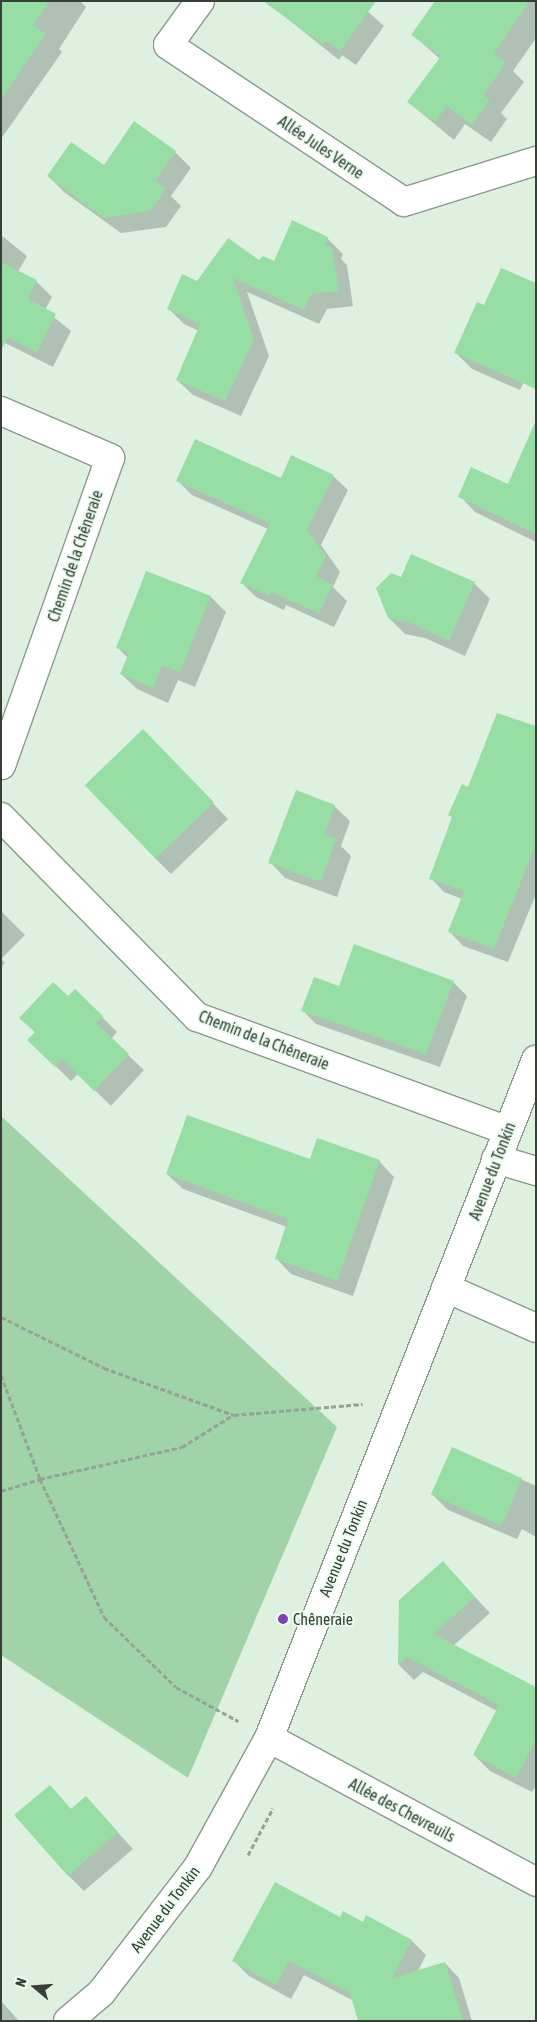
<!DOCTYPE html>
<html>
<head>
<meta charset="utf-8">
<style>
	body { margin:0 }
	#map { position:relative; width:537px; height:2022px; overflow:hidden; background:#def1e1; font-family:"Asap Condensed",sans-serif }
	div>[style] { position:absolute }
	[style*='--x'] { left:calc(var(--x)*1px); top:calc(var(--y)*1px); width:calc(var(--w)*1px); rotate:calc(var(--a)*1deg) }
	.green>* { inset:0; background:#a0d3a8 }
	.shadow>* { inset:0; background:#0003 }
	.building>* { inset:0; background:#96dea3; transform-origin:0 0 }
	.path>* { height:3px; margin-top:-1.5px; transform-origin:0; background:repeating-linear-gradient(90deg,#95a297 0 5px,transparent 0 7.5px) }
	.roads { filter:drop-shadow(1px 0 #899a8b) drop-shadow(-1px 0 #899a8b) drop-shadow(0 1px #899a8b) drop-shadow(0 -1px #899a8b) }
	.minor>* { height:28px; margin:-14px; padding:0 14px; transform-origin:14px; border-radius:14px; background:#fff }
	.dots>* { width:14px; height:14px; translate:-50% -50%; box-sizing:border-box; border:2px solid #ebfeee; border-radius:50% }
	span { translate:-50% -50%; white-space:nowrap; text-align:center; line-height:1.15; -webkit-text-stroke:4px #ebfeee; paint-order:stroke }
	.street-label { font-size:16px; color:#383f39 }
	.poi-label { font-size:16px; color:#383f39 }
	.left { translate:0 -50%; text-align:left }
	.frame { position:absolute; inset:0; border:2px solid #383f39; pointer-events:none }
	.north { position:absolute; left:10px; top:1962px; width:50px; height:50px; -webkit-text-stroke:4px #ebfeee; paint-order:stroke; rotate:288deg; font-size:14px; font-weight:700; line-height:20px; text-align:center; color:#383f39 }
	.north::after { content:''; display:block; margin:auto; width:18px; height:22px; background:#383f39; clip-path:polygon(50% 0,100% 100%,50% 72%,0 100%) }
</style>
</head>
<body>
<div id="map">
	<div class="green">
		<i style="clip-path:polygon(1px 1116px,337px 1427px,188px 1778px,1px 1655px)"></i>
	</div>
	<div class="shadow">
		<i style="clip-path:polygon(1px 1px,80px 1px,86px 7px,59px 49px,62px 52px,1px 139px)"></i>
		<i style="clip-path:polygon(356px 1px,384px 26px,356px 65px,342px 55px,339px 60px,274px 8px)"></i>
		<i style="clip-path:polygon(460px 1px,536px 1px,536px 38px,513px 71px,524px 82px,501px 113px,507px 119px,491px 142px,465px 124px,454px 140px,408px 102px,440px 59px,413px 35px)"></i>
		<i style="clip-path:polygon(175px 152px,191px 168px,171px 196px,181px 206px,166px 227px,121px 233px,64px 192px,48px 176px)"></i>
		<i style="clip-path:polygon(1px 235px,27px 256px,18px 272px,36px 281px,52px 297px,45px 310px,71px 331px,53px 367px,1px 341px)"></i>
		<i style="clip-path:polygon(327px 238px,343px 254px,341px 259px,347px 265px,353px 306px,327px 309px,319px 324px,247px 292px,269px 356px,241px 416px,193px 395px,177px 380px,199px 331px,184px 324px,168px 308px,197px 283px,259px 262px,274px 262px)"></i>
		<i style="clip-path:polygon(456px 353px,536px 356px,520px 390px,472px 369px)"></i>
		<i style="clip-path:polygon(536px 423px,536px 542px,475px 512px,460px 496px,508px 485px)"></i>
		<i style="clip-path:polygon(333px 476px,348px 490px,321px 545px,340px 572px,333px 587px,347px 601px,334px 627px,286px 605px,284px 610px,256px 597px,242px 583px,268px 529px,192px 495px,177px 480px)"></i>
		<i style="clip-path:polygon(146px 573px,211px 597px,226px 612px,195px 687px,178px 680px,168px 703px,137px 689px,121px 674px,128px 658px,118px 648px)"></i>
		<i style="clip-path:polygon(402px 579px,474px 583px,490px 599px,465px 656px,425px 638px,405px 634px,389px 618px)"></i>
		<i style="clip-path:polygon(536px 728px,536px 894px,508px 962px,463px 946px,450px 932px,462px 899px,444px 892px,431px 878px,453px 818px,449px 814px,469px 789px)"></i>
		<i style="clip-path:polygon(159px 747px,228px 819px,171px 874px,155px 858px)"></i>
		<i style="clip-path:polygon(334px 806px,350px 821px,341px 846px,351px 856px,337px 897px,285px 878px,270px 862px)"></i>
		<i style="clip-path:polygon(1px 911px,25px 935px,1px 959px,5px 963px,1px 967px)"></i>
		<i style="clip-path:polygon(453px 982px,467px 996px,440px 1067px,316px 1024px,302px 1010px,340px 988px)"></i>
		<i style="clip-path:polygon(75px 990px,117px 1032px,111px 1039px,144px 1070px,111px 1106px,78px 1074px,71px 1081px,44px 1055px,36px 1033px,20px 1018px,68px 998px)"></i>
		<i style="clip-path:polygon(311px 1160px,379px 1161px,394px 1177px,353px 1296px,291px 1274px,276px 1258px,287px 1227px,183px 1189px,167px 1174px)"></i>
		<i style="clip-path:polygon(452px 1448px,536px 1486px,536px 1537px,522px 1529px,517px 1539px,448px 1510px,433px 1495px)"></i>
		<i style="clip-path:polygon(443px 1563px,490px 1613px,453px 1646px,536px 1689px,536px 1786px,532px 1792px,490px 1771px,474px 1755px,497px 1711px,423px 1672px,414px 1680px,399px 1665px,400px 1601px)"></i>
		<i style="clip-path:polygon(50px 1786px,72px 1810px,86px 1798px,133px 1849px,84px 1891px,68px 1875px)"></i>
		<i style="clip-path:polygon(341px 1919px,412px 1941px,426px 1955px,418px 1971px,445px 1963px,459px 1978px,472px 2021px,360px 2021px,354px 2001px,304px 1975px,291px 1999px,249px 1976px,234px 1961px)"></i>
		<i style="clip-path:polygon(1px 2001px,19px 2021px,1px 2021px)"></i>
	</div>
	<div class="building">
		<i style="clip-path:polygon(1px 1px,50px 1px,33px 25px,46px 34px,1px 99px)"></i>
		<i style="clip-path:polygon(263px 1px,376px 1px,340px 51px,326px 41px,323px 45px)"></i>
		<i style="clip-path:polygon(435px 1px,530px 1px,494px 53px,506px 63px,483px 95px,490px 100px,472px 125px,447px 106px,435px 122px,407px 102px,441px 56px,411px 35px)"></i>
		<i style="clip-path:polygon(134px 121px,176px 151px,155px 181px,166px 189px,150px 211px,104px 218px,47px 176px,71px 142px,104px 165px)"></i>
		<i style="clip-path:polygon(292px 220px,328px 237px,325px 245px,332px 248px,339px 291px,311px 294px,304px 310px,233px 278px,254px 340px,225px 401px,176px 380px,200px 324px,167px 309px,182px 274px,197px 281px,228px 238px,259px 260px,263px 256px,274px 261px)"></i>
		<i style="clip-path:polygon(1px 262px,37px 280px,28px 299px,56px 314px,37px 352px,8px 338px,1px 350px)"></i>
		<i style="clip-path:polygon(501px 268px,536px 283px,536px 389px,454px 353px,477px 302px,484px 305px)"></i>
		<i style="clip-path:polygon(536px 420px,536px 534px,458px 497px,471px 467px,508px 484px)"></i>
		<i style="clip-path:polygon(195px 439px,281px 478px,291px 455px,334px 475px,307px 530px,326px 556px,316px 577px,333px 585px,319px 613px,271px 592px,270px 596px,240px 583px,270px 523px,176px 481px)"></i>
		<i style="clip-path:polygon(411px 554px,475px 582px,449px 641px,408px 622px,388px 618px,376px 588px,391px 573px,401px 577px)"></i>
		<i style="clip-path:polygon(146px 571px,211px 596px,180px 672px,162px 665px,153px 688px,120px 674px,129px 653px,116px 648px)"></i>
		<i style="clip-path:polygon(497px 713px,536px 726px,536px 844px,494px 949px,448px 932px,464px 891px,429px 879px,452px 817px,448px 815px,462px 784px,468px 787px)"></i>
		<i style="left:143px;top:729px;width:102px;height:81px;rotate:46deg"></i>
		<i style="clip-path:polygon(296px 790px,335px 805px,324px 835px,336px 839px,321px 882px,268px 863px)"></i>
		<i style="clip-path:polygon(354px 944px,454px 981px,426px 1054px,301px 1011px,314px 977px,339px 986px)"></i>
		<i style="clip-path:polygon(53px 982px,68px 996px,75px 989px,103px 1016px,96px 1023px,129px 1054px,94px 1091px,62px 1059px,55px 1067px,27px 1040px,35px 1032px,19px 1018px)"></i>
		<i style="clip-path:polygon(187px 1115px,310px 1159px,317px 1138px,380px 1160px,337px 1281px,275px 1259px,288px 1219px,166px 1174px)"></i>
		<i style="left:452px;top:1447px;width:77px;height:52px;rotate:24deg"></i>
		<i style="clip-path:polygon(443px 1561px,475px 1597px,433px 1634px,536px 1687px,536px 1740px,516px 1778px,473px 1755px,499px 1705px,407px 1657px,398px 1665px,399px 1600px)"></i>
		<i style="clip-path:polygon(50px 1785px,71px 1809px,86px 1796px,118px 1832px,68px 1876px,14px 1815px)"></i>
		<i style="clip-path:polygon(275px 1882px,340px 1917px,343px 1911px,363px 1922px,366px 1915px,412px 1940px,392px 1978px,445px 1962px,463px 2021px,358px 2021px,350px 1993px,289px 1961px,276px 1985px,232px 1961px)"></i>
	</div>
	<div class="path">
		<i style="--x:1;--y:1317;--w:115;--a:26.3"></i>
		<i style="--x:104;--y:1368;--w:138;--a:19.9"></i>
		<i style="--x:234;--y:1415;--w:129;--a:-4.9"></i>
		<i style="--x:1;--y:1375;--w:111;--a:69.4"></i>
		<i style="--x:40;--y:1479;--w:152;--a:65.1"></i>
		<i style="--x:104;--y:1617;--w:100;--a:44.2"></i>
		<i style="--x:176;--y:1687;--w:71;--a:28.7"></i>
		<i style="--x:1;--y:1491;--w:41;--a:-17.1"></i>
		<i style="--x:40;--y:1479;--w:146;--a:-12.7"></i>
		<i style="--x:182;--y:1447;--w:60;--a:-32.1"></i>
		<i style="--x:248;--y:1855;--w:53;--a:-62"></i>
	</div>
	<div class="roads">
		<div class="minor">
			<i style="--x:200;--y:1;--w:54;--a:126"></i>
			<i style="--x:168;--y:45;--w:283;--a:33.6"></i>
			<i style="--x:404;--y:202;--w:138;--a:-17.3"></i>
			<i style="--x:1;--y:411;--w:119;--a:23.3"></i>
			<i style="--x:110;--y:458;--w:326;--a:109.5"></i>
			<i style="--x:1;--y:817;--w:280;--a:45.6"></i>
			<i style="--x:197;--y:1017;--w:331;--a:20.1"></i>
			<i style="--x:496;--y:1159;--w:42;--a:16.7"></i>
			<i style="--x:446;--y:1288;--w:98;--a:24"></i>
			<i style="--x:269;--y:1738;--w:303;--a:28.3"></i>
			<i style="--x:68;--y:2021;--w:43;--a:-40.3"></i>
			<i style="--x:101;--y:1993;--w:159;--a:-52.4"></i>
			<i style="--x:198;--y:1867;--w:147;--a:-61.2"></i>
			<i style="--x:269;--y:1738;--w:729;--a:-68.51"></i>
		</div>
	</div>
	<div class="dots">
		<i style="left:283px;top:1619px;background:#823fb3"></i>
	</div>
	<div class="street-label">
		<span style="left:321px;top:147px;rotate:34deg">Allée Jules Verne</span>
		<span style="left:75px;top:556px;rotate:-71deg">Chemin de la Chêneraie</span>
		<span style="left:264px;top:1040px;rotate:21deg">Chemin de la Chêneraie</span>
		<span style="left:492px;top:1171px;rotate:-69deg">Avenue du Tonkin</span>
		<span style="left:343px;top:1548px;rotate:-68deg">Avenue du Tonkin</span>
		<span style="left:402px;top:1810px;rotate:28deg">Allée des Chevreuils</span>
		<span style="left:165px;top:1909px;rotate:-53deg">Avenue du Tonkin</span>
	</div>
	<div class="poi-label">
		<span class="left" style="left:293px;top:1619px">Chêneraie</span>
	</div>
	<div class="frame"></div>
	<div class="north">N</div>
</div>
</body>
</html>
